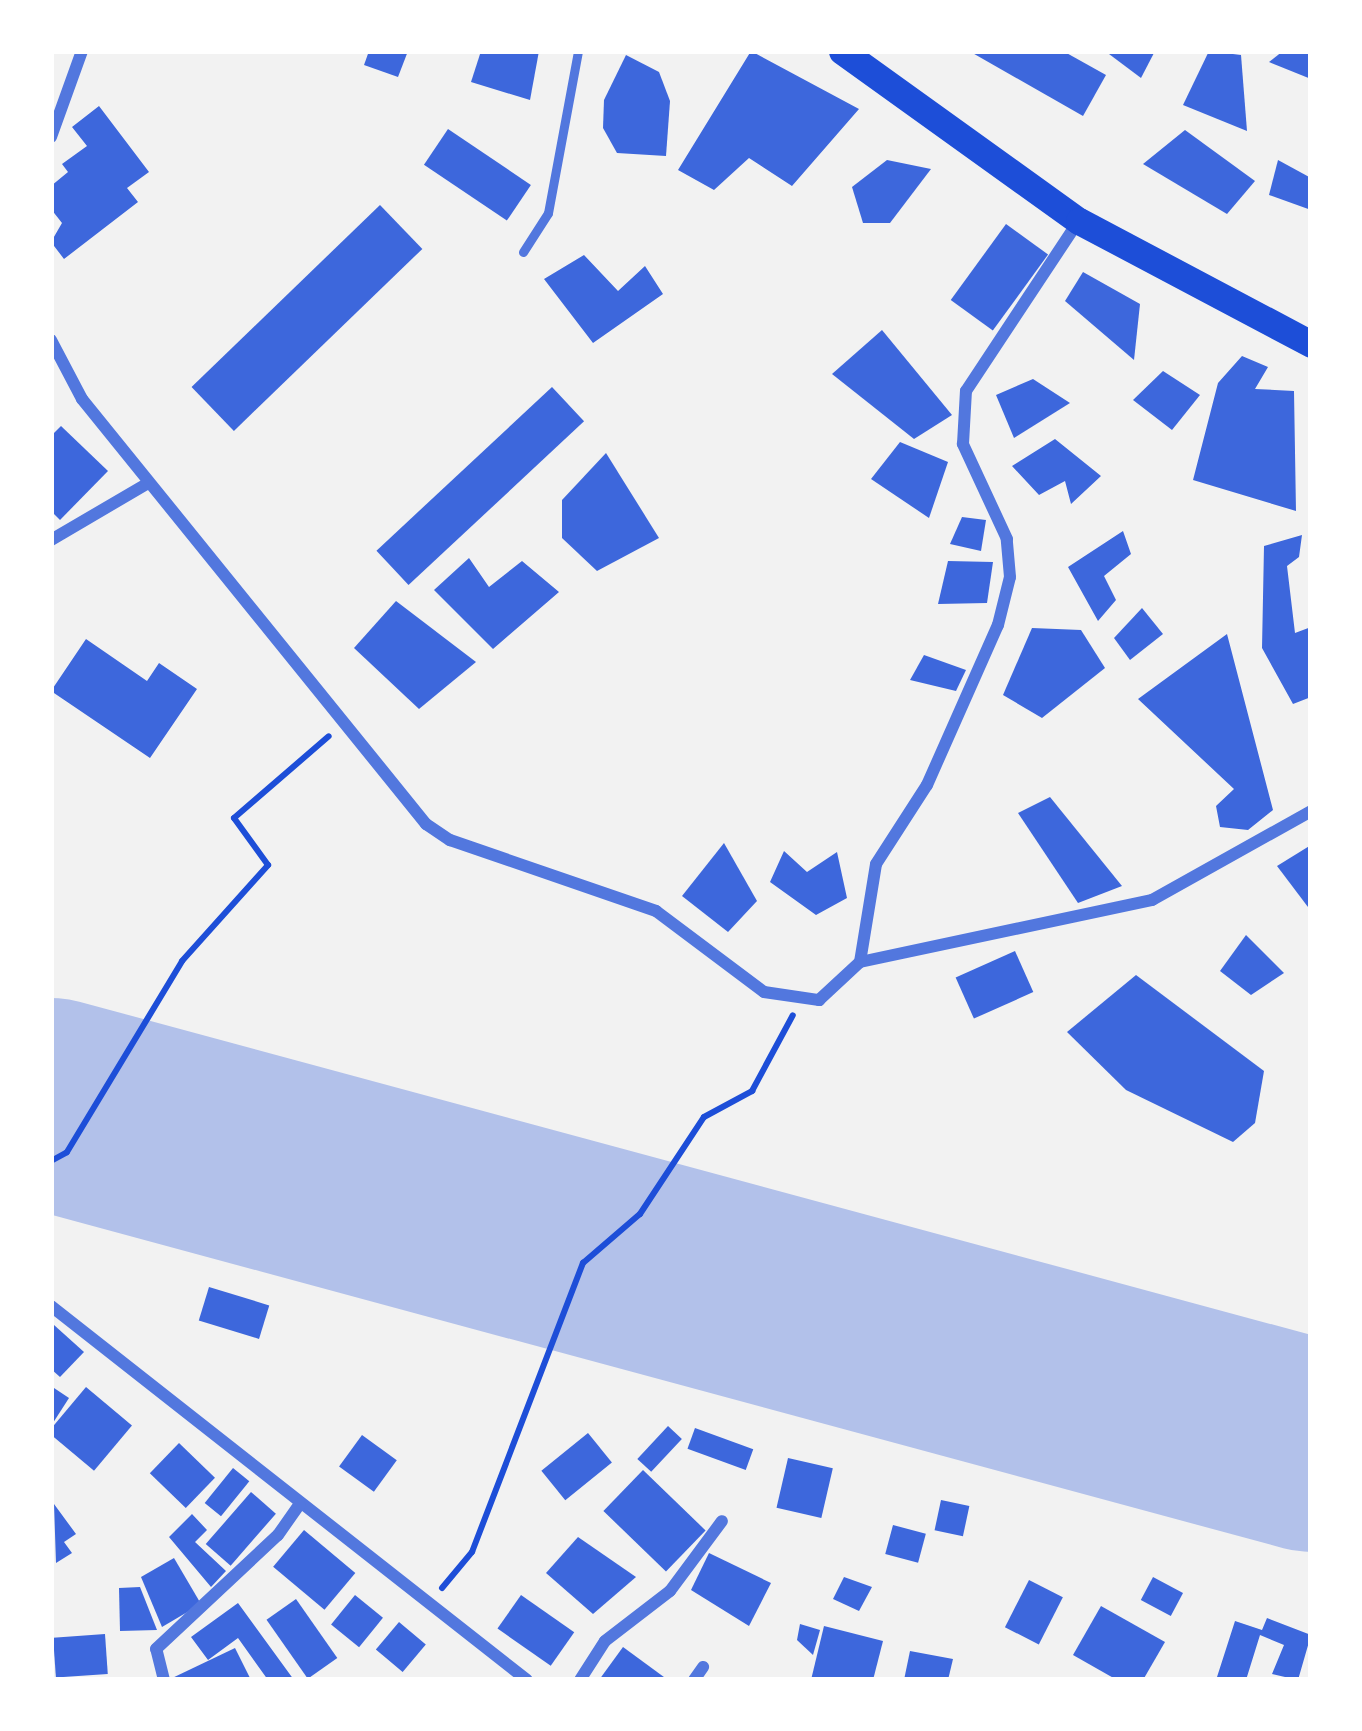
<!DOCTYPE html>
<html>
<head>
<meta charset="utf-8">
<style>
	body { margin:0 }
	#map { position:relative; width:1362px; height:1731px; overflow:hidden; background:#f2f2f2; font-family:"Nunito Sans",sans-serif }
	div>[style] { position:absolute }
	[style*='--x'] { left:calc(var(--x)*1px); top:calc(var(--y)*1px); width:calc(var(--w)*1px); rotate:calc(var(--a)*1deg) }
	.runway>* { height:213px; margin:-106.5px; padding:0 106.5px; transform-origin:106.5px; border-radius:106.5px; background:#b2c1ea }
	.building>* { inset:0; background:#3d67dc; transform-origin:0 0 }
	.path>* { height:6px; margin:-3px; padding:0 3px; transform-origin:3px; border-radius:3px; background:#1d4ed8 }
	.service>* { height:9px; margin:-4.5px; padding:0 4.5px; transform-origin:4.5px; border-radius:4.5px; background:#5277de }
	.minor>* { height:12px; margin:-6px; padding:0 6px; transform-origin:6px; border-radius:6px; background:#5277de }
	.primary>* { height:27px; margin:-13.5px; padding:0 13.5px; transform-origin:13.5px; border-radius:13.5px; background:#1d4ed8 }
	span { translate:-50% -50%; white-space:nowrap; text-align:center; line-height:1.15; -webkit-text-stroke:12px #fff; paint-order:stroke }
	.frame { position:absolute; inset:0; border:54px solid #fff; pointer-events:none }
</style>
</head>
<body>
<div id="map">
	<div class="runway">
		<i style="--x:51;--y:1104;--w:1305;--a:15.14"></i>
	</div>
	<div class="building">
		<i style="clip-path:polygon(369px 51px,408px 51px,398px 77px,364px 65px)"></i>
		<i style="clip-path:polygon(481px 51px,539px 51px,530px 100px,471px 82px)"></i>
		<i style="clip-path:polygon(751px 51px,859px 109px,792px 186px,749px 158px,714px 190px,678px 170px)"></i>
		<i style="clip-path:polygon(969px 51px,1063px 51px,1106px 75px,1083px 116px)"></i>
		<i style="clip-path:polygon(1105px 51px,1155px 51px,1141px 78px)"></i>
		<i style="clip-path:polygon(1209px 51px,1241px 55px,1247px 131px,1183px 105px)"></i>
		<i style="clip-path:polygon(1283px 51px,1311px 51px,1311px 79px,1269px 62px)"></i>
		<i style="clip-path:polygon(626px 55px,659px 72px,670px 101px,666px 156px,617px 153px,603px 128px,604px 100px)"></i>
		<i style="clip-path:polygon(99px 106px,149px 172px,127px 188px,138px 202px,64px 259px,51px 242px,62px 223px,51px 209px,51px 186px,68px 172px,62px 164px,87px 146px,72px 127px)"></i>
		<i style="left:448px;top:129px;width:100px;height:43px;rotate:34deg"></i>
		<i style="clip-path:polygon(1185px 130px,1255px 181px,1227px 214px,1143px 164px)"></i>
		<i style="clip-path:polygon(887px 160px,931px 169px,890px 223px,863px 223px,852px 187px)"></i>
		<i style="clip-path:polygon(1278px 160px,1311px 178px,1311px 210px,1269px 195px)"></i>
		<i style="left:380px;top:205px;width:61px;height:262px;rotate:46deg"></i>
		<i style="left:1006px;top:224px;width:52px;height:94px;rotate:36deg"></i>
		<i style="clip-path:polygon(584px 255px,618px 291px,645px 266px,663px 294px,593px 343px,544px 279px)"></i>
		<i style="clip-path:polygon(1083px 272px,1140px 304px,1134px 360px,1065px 301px)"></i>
		<i style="clip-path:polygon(882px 330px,952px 415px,914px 439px,832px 374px)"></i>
		<i style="clip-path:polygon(1242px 356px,1268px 367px,1255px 389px,1294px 391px,1296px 511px,1193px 480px,1218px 383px)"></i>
		<i style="clip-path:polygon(1163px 371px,1200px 395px,1172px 430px,1133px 400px)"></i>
		<i style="clip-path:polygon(1033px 379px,1070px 403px,1014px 438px,996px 395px)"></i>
		<i style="left:552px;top:387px;width:47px;height:240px;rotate:47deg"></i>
		<i style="clip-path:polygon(61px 426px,108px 471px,60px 520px,51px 511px,51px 436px)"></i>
		<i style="clip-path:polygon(1055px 439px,1101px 476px,1071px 504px,1065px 481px,1039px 495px,1012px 466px)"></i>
		<i style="clip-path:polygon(900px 442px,948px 462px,929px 518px,871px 479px)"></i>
		<i style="clip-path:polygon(606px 453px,659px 538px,597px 571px,562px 538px,562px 500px)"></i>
		<i style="clip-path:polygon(962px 517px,986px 520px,981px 551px,950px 544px)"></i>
		<i style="clip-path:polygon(1123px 531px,1131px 554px,1104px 576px,1116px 600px,1098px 621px,1068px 567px)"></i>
		<i style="clip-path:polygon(1302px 535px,1299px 557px,1287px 566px,1295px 633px,1311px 627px,1311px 697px,1293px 704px,1262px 648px,1264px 546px)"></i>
		<i style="clip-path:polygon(469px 558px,489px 587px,522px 561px,559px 592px,493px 649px,434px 590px)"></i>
		<i style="clip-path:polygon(948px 561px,993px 562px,987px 603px,938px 604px)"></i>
		<i style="clip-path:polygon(396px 601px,476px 662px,419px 709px,354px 648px)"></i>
		<i style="clip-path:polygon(1142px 608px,1163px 634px,1130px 660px,1114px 638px)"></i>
		<i style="clip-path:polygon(1032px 628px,1081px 630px,1105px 668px,1042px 718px,1003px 695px)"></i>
		<i style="clip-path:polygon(1227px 634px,1273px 810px,1248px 830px,1220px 827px,1216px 806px,1234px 789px,1138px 699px)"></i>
		<i style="clip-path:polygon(86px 639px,147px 681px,159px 663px,197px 689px,150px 758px,51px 691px)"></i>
		<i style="clip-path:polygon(924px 655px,966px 670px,956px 691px,910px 680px)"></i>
		<i style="clip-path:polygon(1050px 797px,1122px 886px,1078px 903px,1018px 813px)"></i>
		<i style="clip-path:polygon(724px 843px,757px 901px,728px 932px,682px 896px)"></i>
		<i style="clip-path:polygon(1311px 845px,1311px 911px,1277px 866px)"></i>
		<i style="clip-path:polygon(784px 851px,807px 872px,837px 852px,847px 898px,816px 915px,770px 882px)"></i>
		<i style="clip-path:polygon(1246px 935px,1284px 973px,1251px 995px,1220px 971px)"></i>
		<i style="left:1015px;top:951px;width:45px;height:65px;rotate:66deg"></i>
		<i style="clip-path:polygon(1136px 975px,1264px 1071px,1255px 1123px,1233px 1142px,1126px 1090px,1067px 1032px)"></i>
		<i style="left:209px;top:1287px;width:63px;height:35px;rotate:17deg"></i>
		<i style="clip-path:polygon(54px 1325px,84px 1352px,60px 1377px,51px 1369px)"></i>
		<i style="clip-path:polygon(51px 1386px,69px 1398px,51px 1426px)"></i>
		<i style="left:86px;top:1387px;width:60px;height:59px;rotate:40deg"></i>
		<i style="left:668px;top:1426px;width:19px;height:45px;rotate:43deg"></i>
		<i style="left:695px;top:1428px;width:62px;height:22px;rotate:20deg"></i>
		<i style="left:588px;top:1433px;width:38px;height:60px;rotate:51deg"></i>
		<i style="left:362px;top:1435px;width:43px;height:39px;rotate:36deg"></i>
		<i style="left:179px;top:1443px;width:50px;height:42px;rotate:44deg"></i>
		<i style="left:788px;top:1458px;width:46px;height:51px;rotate:13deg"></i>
		<i style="left:233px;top:1468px;width:21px;height:45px;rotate:39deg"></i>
		<i style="left:643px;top:1470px;width:87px;height:57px;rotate:44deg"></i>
		<i style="left:251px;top:1492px;width:33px;height:69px;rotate:41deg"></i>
		<i style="left:941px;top:1500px;width:29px;height:31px;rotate:12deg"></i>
		<i style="clip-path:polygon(54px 1504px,76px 1534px,64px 1542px,72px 1553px,56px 1563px)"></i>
		<i style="clip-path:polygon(192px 1514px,207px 1530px,195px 1542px,226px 1571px,211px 1587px,169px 1537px)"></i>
		<i style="left:893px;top:1525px;width:34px;height:30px;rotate:15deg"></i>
		<i style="left:304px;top:1530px;width:67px;height:48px;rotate:40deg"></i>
		<i style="clip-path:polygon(578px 1537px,636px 1577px,593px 1614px,546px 1573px)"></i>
		<i style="clip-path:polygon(709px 1553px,771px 1583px,749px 1626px,691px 1590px)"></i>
		<i style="clip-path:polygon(174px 1558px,201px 1604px,162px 1627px,141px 1577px)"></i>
		<i style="clip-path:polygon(844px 1577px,872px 1587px,859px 1611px,833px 1599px)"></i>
		<i style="left:1153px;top:1577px;width:34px;height:26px;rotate:28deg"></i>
		<i style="left:1029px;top:1580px;width:38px;height:53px;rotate:27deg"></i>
		<i style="clip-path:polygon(140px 1587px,157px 1630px,120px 1631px,119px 1588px)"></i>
		<i style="left:355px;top:1595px;width:36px;height:38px;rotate:39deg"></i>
		<i style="left:521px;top:1595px;width:65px;height:41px;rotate:35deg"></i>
		<i style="left:296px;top:1599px;width:72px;height:36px;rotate:55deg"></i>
		<i style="clip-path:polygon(238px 1603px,294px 1680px,268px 1680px,238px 1638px,208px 1660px,191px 1637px)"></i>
		<i style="clip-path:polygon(1101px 1606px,1165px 1642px,1143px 1680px,1117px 1680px,1073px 1655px)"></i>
		<i style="clip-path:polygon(1267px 1618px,1311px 1635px,1298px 1680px,1272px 1674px,1284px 1645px,1260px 1635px,1246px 1680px,1217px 1677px,1235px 1621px,1262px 1630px)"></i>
		<i style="left:399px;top:1622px;width:35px;height:36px;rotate:40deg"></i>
		<i style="clip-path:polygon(800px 1624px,820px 1630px,813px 1655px,797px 1640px)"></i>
		<i style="clip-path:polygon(824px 1626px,883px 1641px,873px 1680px,811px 1680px)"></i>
		<i style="left:105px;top:1634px;width:40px;height:52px;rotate:86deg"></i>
		<i style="clip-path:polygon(623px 1647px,668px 1680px,599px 1680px)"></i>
		<i style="clip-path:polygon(235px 1648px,251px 1680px,168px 1680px)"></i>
		<i style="clip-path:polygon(910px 1651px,953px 1659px,948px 1680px,904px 1680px)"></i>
	</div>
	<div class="path">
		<i style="--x:51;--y:1161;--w:18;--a:-29"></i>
		<i style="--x:67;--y:1152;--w:223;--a:-58.9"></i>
		<i style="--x:182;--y:961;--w:129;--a:-48.1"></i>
		<i style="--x:268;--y:865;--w:58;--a:-125.9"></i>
		<i style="--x:234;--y:818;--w:125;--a:-40.8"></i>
		<i style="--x:442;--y:1588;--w:47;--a:-50.2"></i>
		<i style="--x:472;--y:1552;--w:310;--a:-69"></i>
		<i style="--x:583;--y:1263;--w:75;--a:-40.7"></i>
		<i style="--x:640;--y:1214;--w:116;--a:-56.6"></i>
		<i style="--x:704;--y:1117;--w:55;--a:-28.4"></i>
		<i style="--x:752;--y:1091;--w:86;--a:-61.7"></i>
	</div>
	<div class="service">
		<i style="--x:523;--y:252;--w:46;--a:-57.3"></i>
		<i style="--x:548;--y:213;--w:165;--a:-79.5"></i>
	</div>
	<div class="minor">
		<i style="--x:51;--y:137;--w:91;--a:-70.2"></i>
		<i style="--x:51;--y:340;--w:67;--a:62.3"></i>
		<i style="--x:82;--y:399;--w:547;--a:51.01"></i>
		<i style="--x:426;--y:824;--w:29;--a:34"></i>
		<i style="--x:450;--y:840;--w:218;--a:19"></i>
		<i style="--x:656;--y:911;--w:135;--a:36.9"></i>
		<i style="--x:764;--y:992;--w:56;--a:8.3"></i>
		<i style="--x:819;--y:1000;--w:56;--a:-42.8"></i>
		<i style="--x:860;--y:962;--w:299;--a:-12"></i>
		<i style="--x:1152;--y:900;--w:182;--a:-29.2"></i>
		<i style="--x:51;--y:540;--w:113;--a:-30.4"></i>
		<i style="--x:860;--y:962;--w:99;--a:-80.7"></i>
		<i style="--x:876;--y:864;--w:94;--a:-57.2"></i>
		<i style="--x:927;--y:785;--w:175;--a:-66.1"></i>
		<i style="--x:998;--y:625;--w:49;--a:-76"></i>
		<i style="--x:1010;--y:577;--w:38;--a:-95"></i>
		<i style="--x:1007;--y:539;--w:105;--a:-114.9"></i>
		<i style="--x:963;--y:444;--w:53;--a:-86.8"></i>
		<i style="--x:966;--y:391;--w:201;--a:-56.5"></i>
		<i style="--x:51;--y:1306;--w:605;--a:38.16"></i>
		<i style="--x:164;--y:1680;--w:32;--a:-104"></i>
		<i style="--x:156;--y:1649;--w:167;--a:-43.1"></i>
		<i style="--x:278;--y:1535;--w:37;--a:-55"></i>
		<i style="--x:580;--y:1680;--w:46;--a:-57.3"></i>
		<i style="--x:605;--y:1641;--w:82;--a:-37.6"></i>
		<i style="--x:670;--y:1591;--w:87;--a:-53.4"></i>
		<i style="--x:694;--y:1680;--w:16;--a:-55"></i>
	</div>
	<div class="primary">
		<i style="--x:842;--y:51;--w:292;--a:35.7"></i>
		<i style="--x:1079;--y:221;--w:263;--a:27.9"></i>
	</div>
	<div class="frame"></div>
</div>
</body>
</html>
